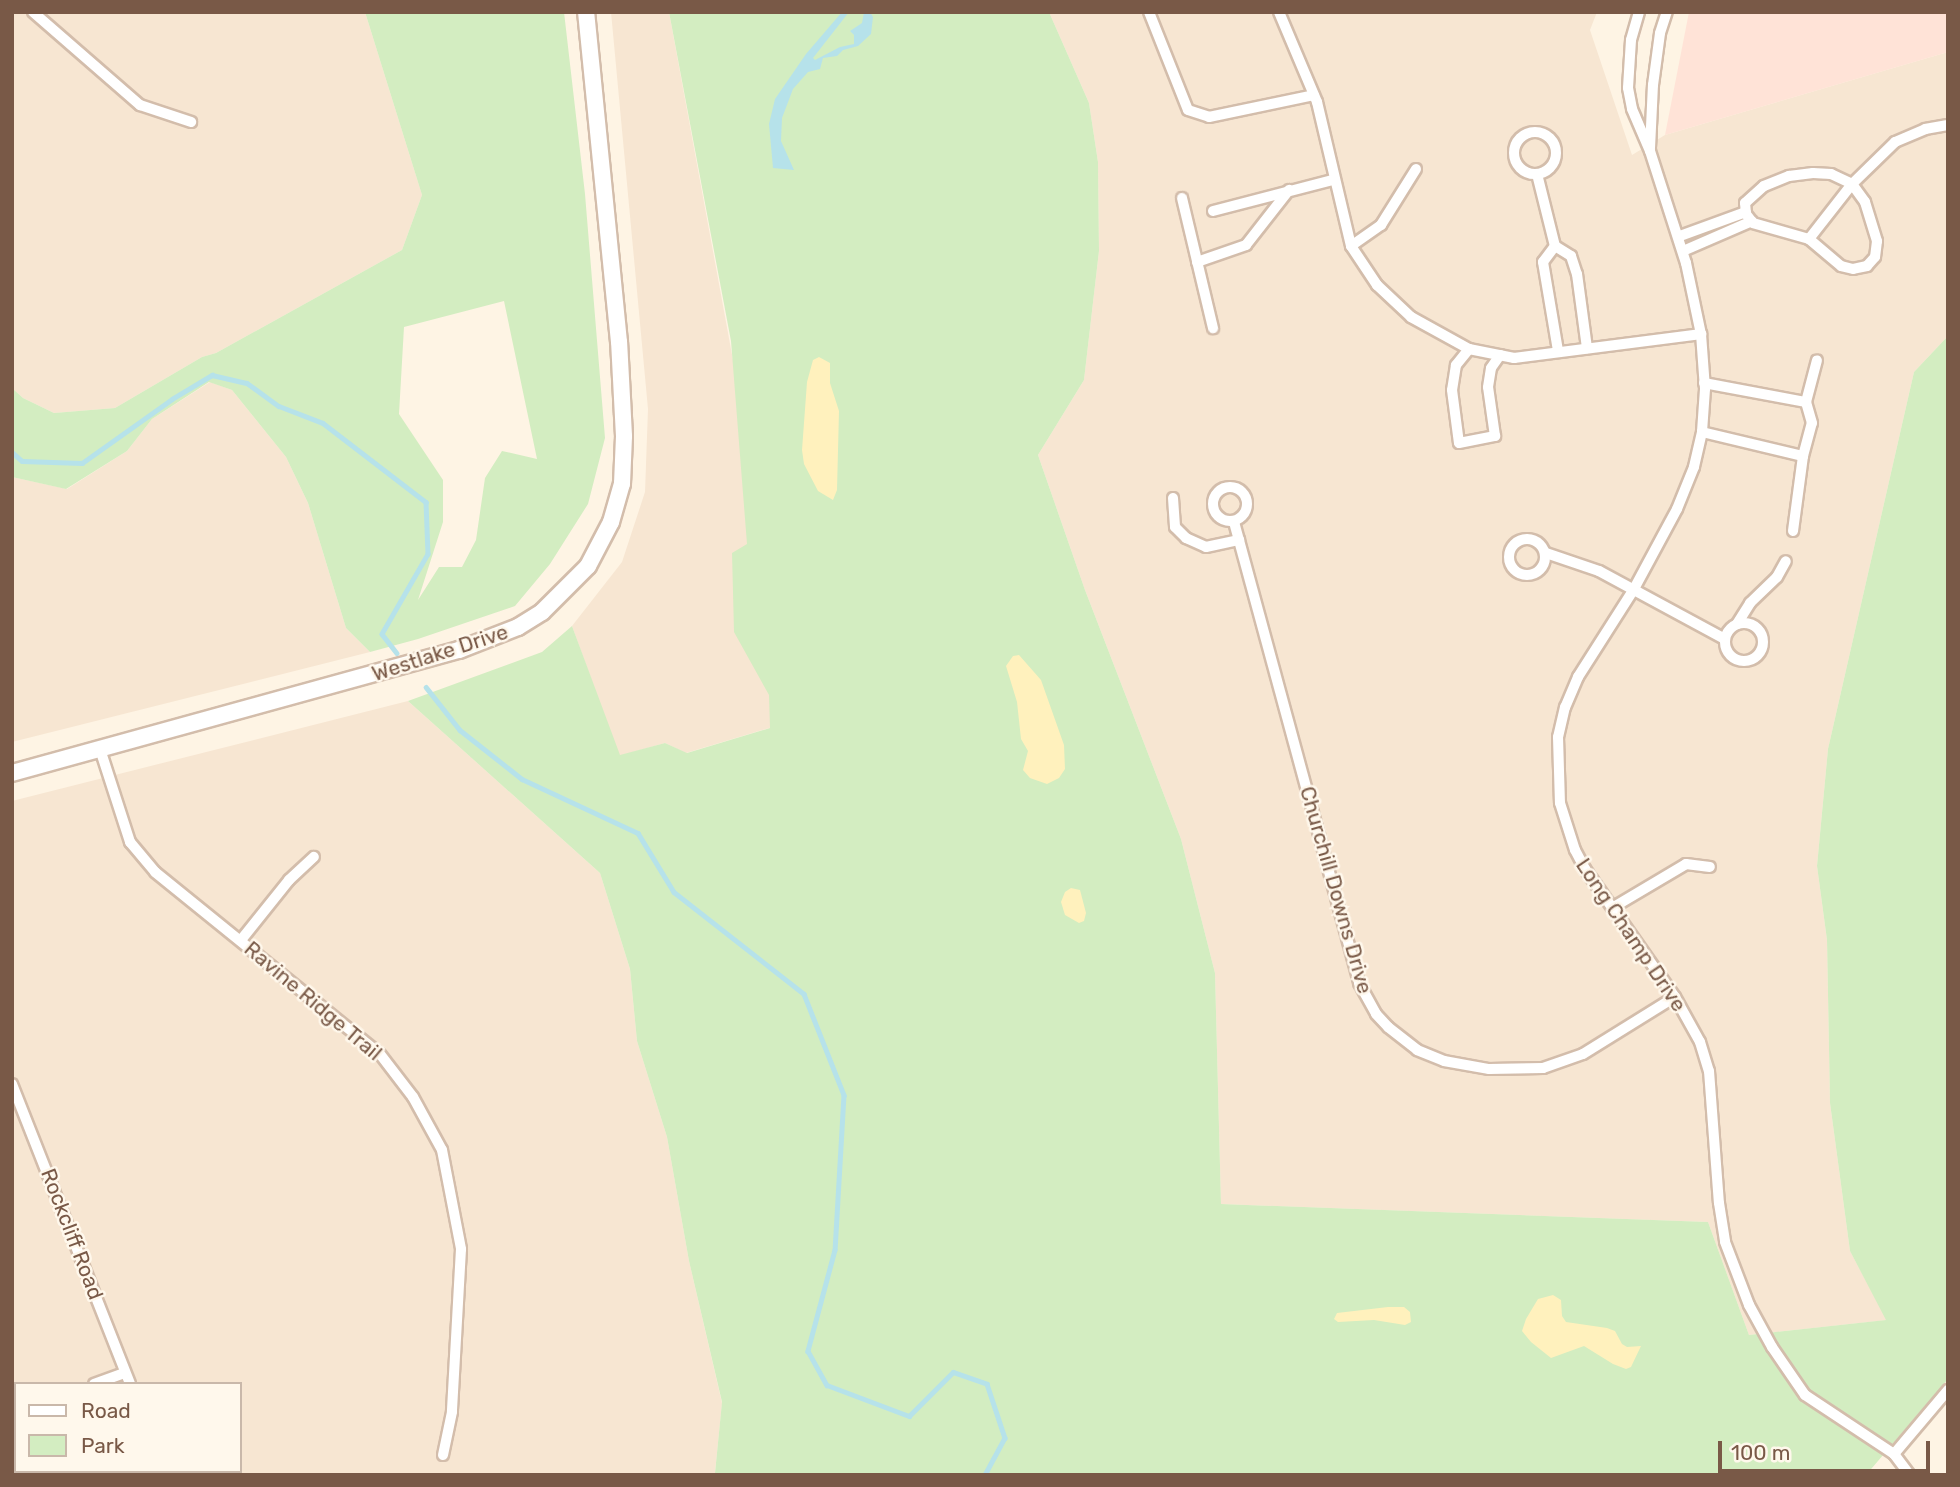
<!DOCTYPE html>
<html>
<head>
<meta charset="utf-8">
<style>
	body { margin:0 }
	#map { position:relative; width:1960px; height:1487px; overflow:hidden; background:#fef4e4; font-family:Rubik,sans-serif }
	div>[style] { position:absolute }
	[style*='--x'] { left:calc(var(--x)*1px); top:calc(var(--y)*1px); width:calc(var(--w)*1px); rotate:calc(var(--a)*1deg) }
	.residential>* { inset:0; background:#f7e6d2 }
	.commercial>* { inset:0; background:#ffe3d7 }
	.green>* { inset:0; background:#d3edc1 }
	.sand>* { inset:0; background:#fff1bd }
	.water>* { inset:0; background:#b6e2ea }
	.stream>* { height:4.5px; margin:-2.25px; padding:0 2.25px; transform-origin:2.25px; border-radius:2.25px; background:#b6e2ea }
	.roads { filter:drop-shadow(2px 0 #d3bdab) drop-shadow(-2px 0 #d3bdab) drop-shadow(0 2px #d3bdab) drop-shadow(0 -2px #d3bdab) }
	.street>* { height:10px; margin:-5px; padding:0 5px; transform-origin:5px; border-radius:5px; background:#fff }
	.street>.ring { margin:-5px; padding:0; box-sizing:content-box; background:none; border:10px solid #fff; border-radius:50% }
	.secondary>* { height:16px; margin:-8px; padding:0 8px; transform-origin:8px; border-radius:8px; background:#fff }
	span { translate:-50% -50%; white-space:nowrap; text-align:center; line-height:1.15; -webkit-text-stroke:5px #fff8ec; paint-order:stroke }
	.street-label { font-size:21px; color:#795947 }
	.frame { position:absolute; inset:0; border:14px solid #795947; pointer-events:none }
	.legend { position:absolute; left:14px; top:1382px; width:228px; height:91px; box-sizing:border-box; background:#fff8ec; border:2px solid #c9b8aa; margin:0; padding:9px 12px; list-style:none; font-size:21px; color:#795947 }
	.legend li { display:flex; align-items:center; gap:14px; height:35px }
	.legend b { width:35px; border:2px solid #c9b8aa }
	.scale { position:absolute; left:1718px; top:1441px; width:212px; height:32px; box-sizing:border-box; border:4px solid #795947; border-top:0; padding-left:9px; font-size:21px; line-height:24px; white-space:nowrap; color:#795947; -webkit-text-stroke:5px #fff8ec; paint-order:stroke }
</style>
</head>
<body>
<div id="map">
	<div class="residential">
		<i style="clip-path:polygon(12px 12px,365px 12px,422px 195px,402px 250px,216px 353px,202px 357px,115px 408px,54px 413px,23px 398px,12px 388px)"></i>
		<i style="clip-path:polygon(611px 12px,669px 12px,799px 719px,686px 753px,665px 743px,619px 756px,572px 626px,622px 562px,645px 492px,648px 409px)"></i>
		<i style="clip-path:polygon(1049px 12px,1597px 12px,1590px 30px,1632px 155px,1665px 135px,1948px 52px,1948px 336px,1914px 372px,1828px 749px,1817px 866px,1827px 940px,1830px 1103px,1850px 1251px,1887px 1320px,1749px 1335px,1708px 1222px,1221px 1204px,1215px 973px,1181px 839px,1085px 590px,1038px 455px,1084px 380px,1099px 251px,1098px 162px,1089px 103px)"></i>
		<i style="clip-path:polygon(210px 382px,232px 390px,286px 457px,308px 503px,346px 628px,370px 652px,12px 742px,12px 477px,67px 489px,127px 451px,152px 419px)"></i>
		<i style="clip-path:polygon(evenodd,408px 701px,600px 873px,630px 969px,637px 1041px,667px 1137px,689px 1261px,722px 1403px,715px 1472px,728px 1475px,12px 1475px,12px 801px,408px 701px,16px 1384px,240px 1384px,240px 1471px,16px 1471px,16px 1384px)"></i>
	</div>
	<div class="commercial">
		<i style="clip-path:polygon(1689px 12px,1948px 12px,1948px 52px,1665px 135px)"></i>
	</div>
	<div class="green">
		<i style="clip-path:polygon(evenodd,365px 12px,564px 12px,585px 194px,605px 438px,588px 504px,550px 564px,515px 606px,418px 639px,370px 652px,346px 628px,308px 503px,286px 457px,232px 390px,209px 382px,152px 419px,127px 451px,66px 489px,12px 477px,12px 388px,23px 398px,54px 413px,115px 408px,202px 357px,216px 353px,402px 250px,422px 195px,365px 12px,504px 301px,537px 459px,502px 451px,485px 478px,476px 540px,462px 567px,439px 567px,418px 600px,443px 522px,443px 480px,399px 414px,404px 327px,504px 301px)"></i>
		<i style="clip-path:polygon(669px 12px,1049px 12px,1089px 103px,1098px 162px,1099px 251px,1084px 380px,1038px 455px,1085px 590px,1181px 839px,1215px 973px,1221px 1204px,1708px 1222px,1749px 1335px,1886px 1320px,1850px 1251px,1830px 1103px,1827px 940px,1817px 866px,1828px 749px,1914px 372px,1948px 336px,1948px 1379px,1866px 1475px,715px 1473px,722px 1402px,689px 1261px,667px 1137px,637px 1041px,630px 969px,600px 873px,408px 701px,542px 652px,572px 626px,620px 755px,665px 743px,687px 753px,770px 728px,769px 695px,734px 632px,732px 553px,747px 544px,731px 341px)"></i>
	</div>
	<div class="sand">
		<i style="clip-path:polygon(819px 357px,830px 363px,830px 383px,839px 411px,837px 490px,833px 500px,818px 491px,804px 464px,802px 450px,807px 382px,813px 360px)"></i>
		<i style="clip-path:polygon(1019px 655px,1041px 680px,1064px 745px,1065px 769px,1059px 778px,1047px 784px,1030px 778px,1023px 770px,1028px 751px,1021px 739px,1017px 702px,1006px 666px,1013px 656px)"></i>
		<i style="clip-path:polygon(1071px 888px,1080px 890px,1086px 913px,1084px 921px,1079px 923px,1065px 915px,1061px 902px,1065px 892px)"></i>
		<i style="clip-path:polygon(1553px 1295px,1561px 1300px,1562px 1316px,1566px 1322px,1607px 1328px,1615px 1331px,1622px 1344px,1627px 1347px,1641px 1346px,1631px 1367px,1626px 1369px,1613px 1364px,1584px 1346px,1551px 1358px,1531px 1342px,1522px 1331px,1526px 1319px,1538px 1299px)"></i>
		<i style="clip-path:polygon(1388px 1307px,1404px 1307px,1410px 1312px,1411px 1322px,1405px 1325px,1374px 1320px,1338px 1322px,1334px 1319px,1337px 1313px)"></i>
	</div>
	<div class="water">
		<i style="clip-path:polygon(842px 12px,849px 12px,813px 58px,815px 60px,840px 47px,854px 44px,854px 35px,850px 31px,862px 23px,864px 12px,870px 12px,873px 17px,871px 34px,858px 46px,843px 50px,837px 56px,823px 58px,820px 69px,808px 72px,793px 89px,782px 118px,781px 141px,794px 170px,773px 168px,769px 124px,775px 99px,806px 54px)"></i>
	</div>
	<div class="stream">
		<i style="--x:12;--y:452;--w:13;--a:42"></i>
		<i style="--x:22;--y:461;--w:60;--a:1.9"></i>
		<i style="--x:82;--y:463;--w:110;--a:-35.4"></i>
		<i style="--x:172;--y:399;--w:47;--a:-31"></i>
		<i style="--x:212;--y:375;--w:36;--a:13"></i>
		<i style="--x:247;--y:383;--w:39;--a:36"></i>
		<i style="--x:279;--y:406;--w:47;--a:21.1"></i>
		<i style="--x:323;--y:423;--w:130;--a:37.5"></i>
		<i style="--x:426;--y:502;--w:52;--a:87.8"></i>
		<i style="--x:428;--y:554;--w:92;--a:119.9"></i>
		<i style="--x:382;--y:634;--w:24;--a:52"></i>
		<i style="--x:426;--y:687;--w:55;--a:51.7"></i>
		<i style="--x:460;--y:730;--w:79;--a:38.3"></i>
		<i style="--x:522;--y:779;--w:128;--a:25"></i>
		<i style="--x:638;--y:833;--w:69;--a:58.6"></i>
		<i style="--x:674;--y:892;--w:165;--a:38.1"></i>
		<i style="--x:804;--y:994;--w:109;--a:68.4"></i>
		<i style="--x:844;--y:1095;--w:155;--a:93.3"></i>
		<i style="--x:835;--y:1250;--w:105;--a:105"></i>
		<i style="--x:808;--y:1351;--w:39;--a:61"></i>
		<i style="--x:827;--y:1385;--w:88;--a:20.7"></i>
		<i style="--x:909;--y:1416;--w:62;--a:-45"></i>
		<i style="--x:953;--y:1372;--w:36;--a:19"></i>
		<i style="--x:987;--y:1384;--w:57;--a:71.6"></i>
		<i style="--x:1005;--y:1438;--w:42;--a:118.4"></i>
	</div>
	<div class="roads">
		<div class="street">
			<i style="--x:33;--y:12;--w:142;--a:41"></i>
			<i style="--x:140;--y:105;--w:54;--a:18.4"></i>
			<i style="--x:1149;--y:12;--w:105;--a:68.3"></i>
			<i style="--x:1188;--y:110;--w:22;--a:18"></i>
			<i style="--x:1209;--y:117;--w:107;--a:-11.8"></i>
			<i style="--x:1279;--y:12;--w:98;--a:67.1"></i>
			<i style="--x:1317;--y:102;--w:148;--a:76.7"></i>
			<i style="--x:1351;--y:246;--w:47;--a:56.3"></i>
			<i style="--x:1377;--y:285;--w:47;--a:43.3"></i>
			<i style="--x:1411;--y:317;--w:66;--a:28.9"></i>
			<i style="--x:1469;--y:349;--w:46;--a:11.3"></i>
			<i style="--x:1514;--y:358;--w:189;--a:-7.3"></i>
			<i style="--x:1639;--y:12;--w:29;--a:106"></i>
			<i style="--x:1631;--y:40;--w:48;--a:93.6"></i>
			<i style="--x:1628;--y:88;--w:21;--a:79"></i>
			<i style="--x:1632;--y:109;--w:46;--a:66.8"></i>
			<i style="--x:1650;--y:151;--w:118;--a:72.2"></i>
			<i style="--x:1686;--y:263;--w:73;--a:78.1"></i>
			<i style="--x:1701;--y:334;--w:55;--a:85.8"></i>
			<i style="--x:1705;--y:389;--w:43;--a:94"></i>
			<i style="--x:1702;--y:432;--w:36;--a:103"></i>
			<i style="--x:1694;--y:467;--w:45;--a:112"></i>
			<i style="--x:1677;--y:509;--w:91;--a:118.3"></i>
			<i style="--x:1634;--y:589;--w:104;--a:122.5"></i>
			<i style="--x:1578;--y:677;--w:33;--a:113"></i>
			<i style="--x:1565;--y:707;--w:31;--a:103"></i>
			<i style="--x:1558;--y:737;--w:66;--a:88.3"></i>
			<i style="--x:1560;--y:803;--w:49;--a:72.3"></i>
			<i style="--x:1575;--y:850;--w:21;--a:62"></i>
			<i style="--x:1585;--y:869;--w:156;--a:54.9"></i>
			<i style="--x:1675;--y:997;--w:51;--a:60.9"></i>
			<i style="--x:1700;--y:1042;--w:30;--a:73"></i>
			<i style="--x:1709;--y:1071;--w:132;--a:85.7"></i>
			<i style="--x:1719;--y:1203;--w:39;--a:81"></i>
			<i style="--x:1725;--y:1242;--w:67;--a:69.1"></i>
			<i style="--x:1749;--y:1305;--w:48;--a:61.3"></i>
			<i style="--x:1772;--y:1347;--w:58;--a:55.5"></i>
			<i style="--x:1805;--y:1395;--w:107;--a:33.5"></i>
			<i style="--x:1894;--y:1454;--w:26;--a:53"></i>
			<i class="ring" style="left:1514px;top:132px;width:32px;height:32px"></i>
			<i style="--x:1650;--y:148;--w:63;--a:-87.3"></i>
			<i style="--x:1653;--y:85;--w:52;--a:-82.3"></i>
			<i style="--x:1660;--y:33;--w:22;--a:-72"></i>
			<i style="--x:1813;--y:173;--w:18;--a:3"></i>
			<i style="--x:1831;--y:174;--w:23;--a:25"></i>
			<i style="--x:1852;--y:184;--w:22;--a:54"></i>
			<i style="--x:1865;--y:202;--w:41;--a:72.9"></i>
			<i style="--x:1877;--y:241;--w:16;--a:97"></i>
			<i style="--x:1875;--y:257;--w:12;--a:132"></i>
			<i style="--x:1867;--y:266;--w:14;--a:168"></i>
			<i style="--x:1853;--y:269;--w:12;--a:-166"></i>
			<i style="--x:1841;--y:266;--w:42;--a:-139.8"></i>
			<i style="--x:1809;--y:239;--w:58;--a:-164.1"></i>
			<i style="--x:1753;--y:223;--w:11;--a:-128"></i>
			<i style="--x:1746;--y:214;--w:11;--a:-95"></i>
			<i style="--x:1745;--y:203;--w:25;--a:-42"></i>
			<i style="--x:1764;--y:186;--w:27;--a:-22"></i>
			<i style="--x:1789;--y:176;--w:24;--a:-7"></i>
			<i style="--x:1537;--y:174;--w:74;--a:76"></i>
			<i style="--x:1555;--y:246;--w:19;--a:32"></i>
			<i style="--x:1571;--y:256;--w:19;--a:72"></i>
			<i style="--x:1577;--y:274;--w:75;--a:82.3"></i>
			<i style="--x:1182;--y:198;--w:134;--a:76.6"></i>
			<i style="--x:1213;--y:211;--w:124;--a:-14.5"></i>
			<i style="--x:1680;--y:236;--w:70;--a:-20"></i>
			<i style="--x:1809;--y:239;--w:70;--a:-52"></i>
			<i style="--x:1852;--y:184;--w:60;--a:-44.3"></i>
			<i style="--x:1895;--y:142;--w:33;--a:-23"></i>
			<i style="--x:1925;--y:129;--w:23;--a:-10"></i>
			<i style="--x:1351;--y:246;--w:37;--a:-35"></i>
			<i style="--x:1381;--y:225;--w:66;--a:-58"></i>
			<i style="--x:1555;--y:246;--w:20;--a:127"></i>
			<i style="--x:1543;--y:262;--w:90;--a:80.4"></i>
			<i style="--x:1683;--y:251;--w:75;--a:-23.5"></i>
			<i style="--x:1197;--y:262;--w:52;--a:-19.1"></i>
			<i style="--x:1246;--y:245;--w:70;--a:-52"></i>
			<i style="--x:1469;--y:349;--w:21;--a:129"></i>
			<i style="--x:1456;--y:365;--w:25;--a:99"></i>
			<i style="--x:1452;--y:390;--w:53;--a:82.5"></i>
			<i style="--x:1459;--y:443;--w:37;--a:-11"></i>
			<i style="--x:1495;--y:436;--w:49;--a:-98.1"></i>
			<i style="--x:1488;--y:387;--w:19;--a:-81"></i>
			<i style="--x:1491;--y:368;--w:16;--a:-55"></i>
			<i style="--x:1704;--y:383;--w:104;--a:10.6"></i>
			<i style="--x:1702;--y:432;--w:104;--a:13.4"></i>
			<i class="ring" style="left:1213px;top:487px;width:24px;height:24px"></i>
			<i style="--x:1173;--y:498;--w:29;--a:86"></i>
			<i style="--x:1175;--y:527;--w:16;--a:45"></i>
			<i style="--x:1186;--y:538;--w:22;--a:24"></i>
			<i style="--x:1206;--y:547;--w:34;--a:-12"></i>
			<i style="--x:1234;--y:522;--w:478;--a:74.8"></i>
			<i style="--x:1359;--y:983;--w:35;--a:61"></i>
			<i style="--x:1376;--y:1014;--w:18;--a:47"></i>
			<i style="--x:1388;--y:1027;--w:37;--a:38"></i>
			<i style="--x:1417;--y:1050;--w:29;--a:22"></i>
			<i style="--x:1444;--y:1061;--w:46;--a:10.1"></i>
			<i style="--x:1489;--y:1069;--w:54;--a:-1.1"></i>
			<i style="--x:1543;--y:1068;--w:42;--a:-19.3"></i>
			<i style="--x:1583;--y:1054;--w:108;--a:-31.8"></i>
			<i style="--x:1793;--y:531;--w:76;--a:-82.4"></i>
			<i style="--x:1803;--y:456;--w:34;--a:-75"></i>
			<i style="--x:1812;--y:423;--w:22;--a:-106"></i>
			<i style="--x:1806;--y:402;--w:43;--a:-75.3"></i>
			<i class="ring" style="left:1509px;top:539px;width:26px;height:26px"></i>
			<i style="--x:1546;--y:553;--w:56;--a:18.8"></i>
			<i style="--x:1599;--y:571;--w:143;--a:28.4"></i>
			<i class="ring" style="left:1725px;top:623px;width:28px;height:28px"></i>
			<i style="--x:1737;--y:624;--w:25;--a:-58"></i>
			<i style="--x:1750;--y:603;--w:37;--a:-44"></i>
			<i style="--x:1777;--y:577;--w:18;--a:-61"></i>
			<i style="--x:100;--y:749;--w:98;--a:72.1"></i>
			<i style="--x:130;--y:842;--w:39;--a:50"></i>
			<i style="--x:155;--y:872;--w:289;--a:39"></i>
			<i style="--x:380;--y:1054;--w:54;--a:52.5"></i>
			<i style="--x:413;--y:1097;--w:60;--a:61.3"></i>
			<i style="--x:442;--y:1150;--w:101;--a:79.1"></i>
			<i style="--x:461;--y:1249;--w:163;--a:93.2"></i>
			<i style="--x:452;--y:1412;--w:44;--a:101.8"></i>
			<i style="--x:1612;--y:908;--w:86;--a:-30.7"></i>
			<i style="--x:1686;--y:864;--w:24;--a:7"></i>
			<i style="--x:241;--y:940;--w:77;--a:-51.3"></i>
			<i style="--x:289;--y:880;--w:34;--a:-43"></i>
			<i style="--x:12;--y:1084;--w:322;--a:68.5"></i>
			<i style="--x:94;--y:1384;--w:33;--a:-20"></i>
			<i style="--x:12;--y:1412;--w:4;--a:-14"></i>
			<i style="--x:1894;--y:1454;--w:84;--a:-49.8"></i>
			<i style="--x:169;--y:1471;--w:4;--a:76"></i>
		</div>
		<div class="secondary">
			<i style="--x:12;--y:773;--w:464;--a:-15.4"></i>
			<i style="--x:459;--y:650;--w:63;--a:-21.3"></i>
			<i style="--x:518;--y:627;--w:28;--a:-32"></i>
			<i style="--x:542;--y:612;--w:65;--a:-45"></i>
			<i style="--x:588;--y:566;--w:50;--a:-62.4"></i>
			<i style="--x:611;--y:522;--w:40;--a:-74"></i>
			<i style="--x:622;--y:484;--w:48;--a:-87.6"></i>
			<i style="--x:624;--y:436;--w:94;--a:-93"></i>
			<i style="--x:619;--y:342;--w:332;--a:-95.7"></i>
		</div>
	</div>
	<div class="street-label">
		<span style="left:440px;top:653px;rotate:-18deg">Westlake Drive</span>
		<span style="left:1336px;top:890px;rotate:74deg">Churchill Downs Drive</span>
		<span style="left:1631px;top:935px;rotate:56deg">Long Champ Drive</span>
		<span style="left:313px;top:1001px;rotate:40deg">Ravine Ridge Trail</span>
		<span style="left:72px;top:1234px;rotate:69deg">Rockcliff Road</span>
	</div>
	<div class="frame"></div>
	<ul class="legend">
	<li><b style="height:9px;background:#fff"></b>Road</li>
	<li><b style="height:19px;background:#d3edc1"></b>Park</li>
	</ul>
	<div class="scale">100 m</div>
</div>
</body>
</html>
